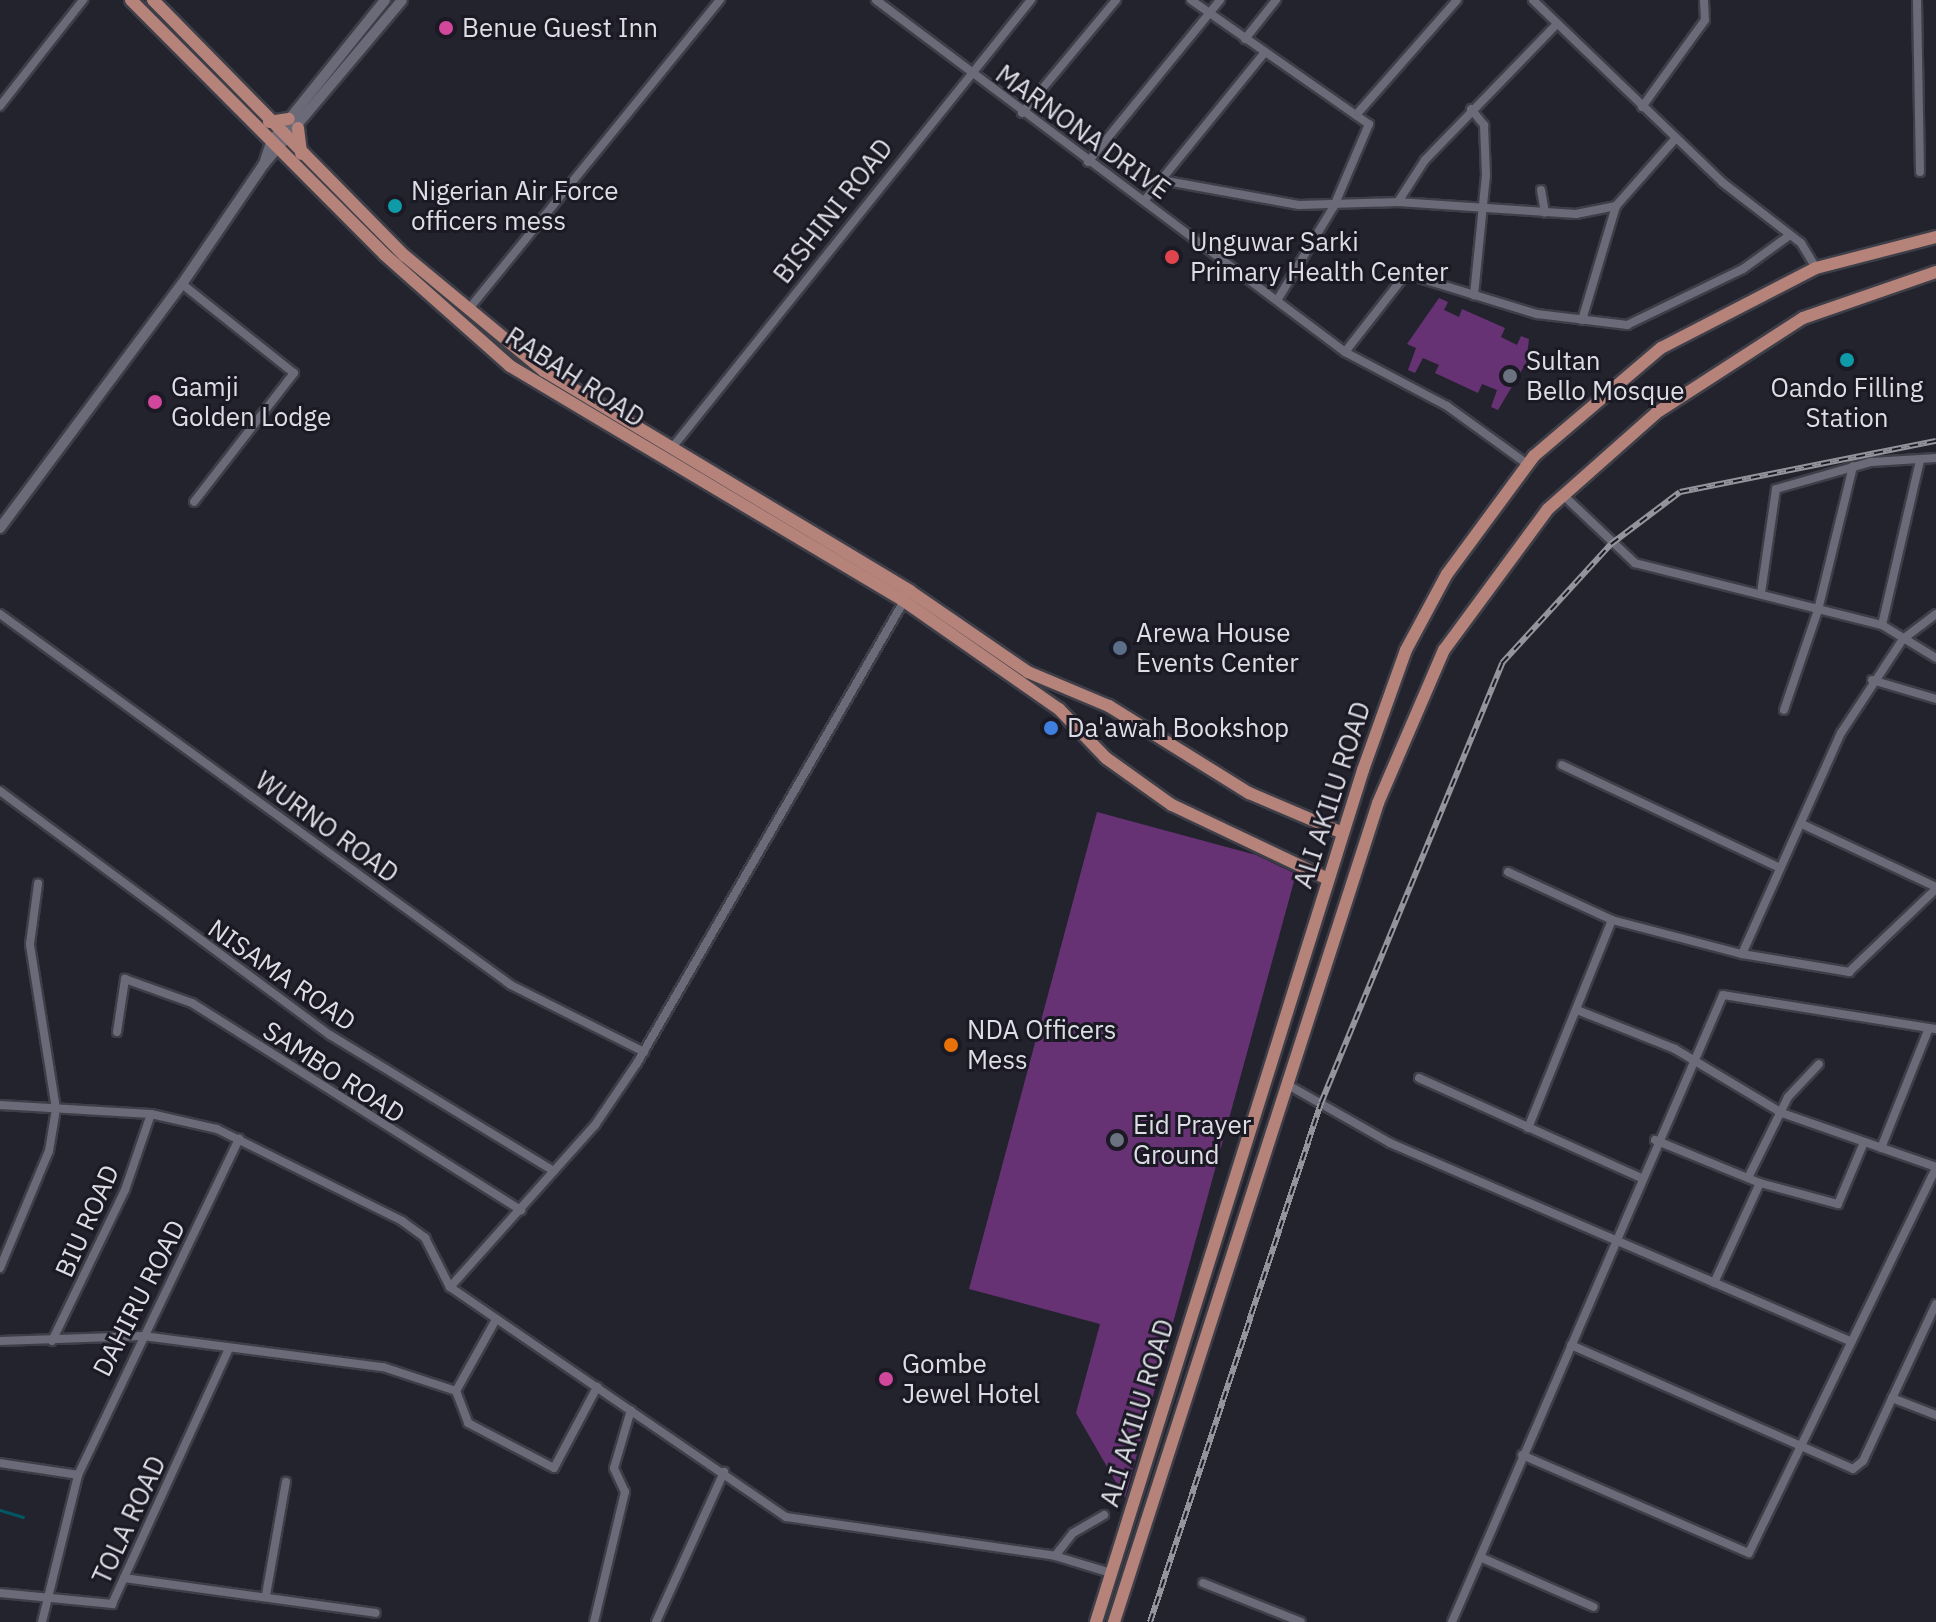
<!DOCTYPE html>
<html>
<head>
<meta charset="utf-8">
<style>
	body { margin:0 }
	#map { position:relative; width:1936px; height:1622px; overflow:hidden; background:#23232e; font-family:"IBM Plex Sans",sans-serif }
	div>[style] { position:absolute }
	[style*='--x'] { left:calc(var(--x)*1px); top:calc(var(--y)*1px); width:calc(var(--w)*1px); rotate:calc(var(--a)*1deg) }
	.stream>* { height:3px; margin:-1.5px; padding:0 1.5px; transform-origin:1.5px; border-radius:1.5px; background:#035764 }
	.building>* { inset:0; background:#673274 }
	.roads { filter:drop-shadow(2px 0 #3e3e48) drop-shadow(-2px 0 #3e3e48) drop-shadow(0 2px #3e3e48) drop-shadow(0 -2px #3e3e48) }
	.minor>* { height:8px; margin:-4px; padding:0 4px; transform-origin:4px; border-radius:4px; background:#6a6a78 }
	.tertiary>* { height:10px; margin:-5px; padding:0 5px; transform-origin:5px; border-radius:5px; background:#6a6a78 }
	.primary>* { height:12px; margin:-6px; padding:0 6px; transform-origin:6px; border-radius:6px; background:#b6837a }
	.rail>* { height:6px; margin-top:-3px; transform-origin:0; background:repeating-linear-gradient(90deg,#1a1924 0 9px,#94949d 0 18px); box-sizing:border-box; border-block:2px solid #94949d }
	.dots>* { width:22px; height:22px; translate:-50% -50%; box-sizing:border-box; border:4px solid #1a1924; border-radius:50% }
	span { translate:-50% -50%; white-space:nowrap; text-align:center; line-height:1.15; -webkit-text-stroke:6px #1a1924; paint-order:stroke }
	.poi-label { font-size:26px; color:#dddde5 }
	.left { translate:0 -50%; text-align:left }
	.street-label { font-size:26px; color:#dddde5 }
</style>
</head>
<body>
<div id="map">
	<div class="stream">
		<i style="--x:0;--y:1510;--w:24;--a:17"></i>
	</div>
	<div class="building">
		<i style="clip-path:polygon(1439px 298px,1448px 302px,1444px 310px,1459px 317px,1462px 309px,1505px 328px,1501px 337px,1517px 345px,1521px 336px,1529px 339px,1526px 363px,1498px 410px,1491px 407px,1497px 390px,1482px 384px,1478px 393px,1435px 373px,1439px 365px,1423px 358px,1415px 373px,1408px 370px,1416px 348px,1407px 344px)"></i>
		<i style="clip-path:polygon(1097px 812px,1256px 855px,1296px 874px,1125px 1498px,1076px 1413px,1100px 1324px,969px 1289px)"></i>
	</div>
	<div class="roads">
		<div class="minor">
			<i style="--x:876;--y:0;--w:586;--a:36.89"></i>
			<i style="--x:1191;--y:0;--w:217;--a:34.9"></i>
			<i style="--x:1369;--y:124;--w:89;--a:113.1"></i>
			<i style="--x:1334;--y:206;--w:109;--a:121.1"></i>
			<i style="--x:1533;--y:0;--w:262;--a:43.9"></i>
			<i style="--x:1722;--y:182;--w:100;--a:37.7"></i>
			<i style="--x:1801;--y:243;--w:29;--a:59"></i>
			<i style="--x:1917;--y:0;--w:172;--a:89"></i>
			<i style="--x:1245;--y:39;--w:50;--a:-51.5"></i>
			<i style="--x:0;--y:106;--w:135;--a:-51.9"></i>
			<i style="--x:1642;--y:107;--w:107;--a:-54.1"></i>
			<i style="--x:1705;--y:20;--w:20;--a:-93"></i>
			<i style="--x:1471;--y:109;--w:21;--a:51"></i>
			<i style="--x:1484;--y:125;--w:50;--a:87.7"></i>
			<i style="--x:1486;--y:175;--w:121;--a:95.7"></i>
			<i style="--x:1022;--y:113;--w:147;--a:-50.2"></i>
			<i style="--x:1356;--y:115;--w:153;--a:-48.7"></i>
			<i style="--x:1088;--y:162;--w:209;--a:-50.8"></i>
			<i style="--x:1161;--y:180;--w:140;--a:10.3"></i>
			<i style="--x:1299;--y:205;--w:99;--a:-1.7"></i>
			<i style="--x:1398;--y:202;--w:178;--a:3.9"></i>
			<i style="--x:1576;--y:214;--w:41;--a:-11.3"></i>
			<i style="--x:1616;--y:206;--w:89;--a:-48.6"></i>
			<i style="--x:1541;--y:190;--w:23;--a:80"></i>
			<i style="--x:1144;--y:201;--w:192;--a:-50.9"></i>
			<i style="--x:1398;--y:202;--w:50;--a:-57.3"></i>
			<i style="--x:1425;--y:160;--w:190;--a:-45.9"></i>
			<i style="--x:182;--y:284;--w:143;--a:38.5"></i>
			<i style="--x:294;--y:373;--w:163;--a:127.8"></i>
			<i style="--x:468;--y:310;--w:400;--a:-50.9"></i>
			<i style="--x:1582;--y:320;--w:119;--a:-73.4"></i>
			<i style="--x:671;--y:449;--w:576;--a:-51.28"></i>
			<i style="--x:1527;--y:464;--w:99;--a:-144.1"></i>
			<i style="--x:1447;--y:406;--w:115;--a:-152.1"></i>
			<i style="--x:1345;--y:352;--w:99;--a:-52"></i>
			<i style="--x:1406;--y:274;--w:137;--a:17"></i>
			<i style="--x:1537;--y:314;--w:91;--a:7"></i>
			<i style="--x:1627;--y:325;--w:129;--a:-25.8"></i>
			<i style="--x:1743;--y:269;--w:58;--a:-35.9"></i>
			<i style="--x:1563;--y:495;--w:99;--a:43.4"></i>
			<i style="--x:1635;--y:563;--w:255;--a:14.1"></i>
			<i style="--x:1882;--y:625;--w:63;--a:31.4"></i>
			<i style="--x:1761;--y:593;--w:105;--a:-81.8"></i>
			<i style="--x:1776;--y:489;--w:99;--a:-15.9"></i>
			<i style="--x:1871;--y:462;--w:65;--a:-3.5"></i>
			<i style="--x:904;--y:601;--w:534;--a:120.02"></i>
			<i style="--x:637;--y:1063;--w:75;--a:124.1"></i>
			<i style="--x:595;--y:1125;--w:217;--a:131.8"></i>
			<i style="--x:450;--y:1287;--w:407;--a:34.4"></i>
			<i style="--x:786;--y:1517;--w:272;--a:8.2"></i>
			<i style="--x:1055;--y:1556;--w:59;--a:16.9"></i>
			<i style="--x:0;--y:614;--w:631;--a:35.98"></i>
			<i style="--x:511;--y:985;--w:149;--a:26.7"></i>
			<i style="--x:1882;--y:625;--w:168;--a:-77"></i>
			<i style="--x:1872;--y:680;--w:67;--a:16.5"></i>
			<i style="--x:1784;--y:710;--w:106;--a:-71.2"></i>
			<i style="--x:1818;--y:610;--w:148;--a:-76.3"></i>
			<i style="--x:1562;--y:765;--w:241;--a:25.3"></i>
			<i style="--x:0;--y:791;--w:410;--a:36.5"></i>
			<i style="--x:330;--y:1035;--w:262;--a:31.3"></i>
			<i style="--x:1802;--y:824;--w:148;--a:25.2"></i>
			<i style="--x:1508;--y:872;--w:115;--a:24.8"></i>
			<i style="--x:1612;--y:920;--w:134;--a:14.7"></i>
			<i style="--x:1742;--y:954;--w:109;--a:9.5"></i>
			<i style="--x:1849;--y:972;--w:120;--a:-43.7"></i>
			<i style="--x:1742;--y:954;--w:242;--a:-65.9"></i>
			<i style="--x:1841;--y:733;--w:113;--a:-56.6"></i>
			<i style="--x:1903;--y:639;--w:41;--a:-37.1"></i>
			<i style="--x:1577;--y:1010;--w:105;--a:21.7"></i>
			<i style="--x:1675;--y:1049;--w:125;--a:30.9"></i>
			<i style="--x:1782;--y:1113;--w:163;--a:19.3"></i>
			<i style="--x:117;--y:1032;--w:54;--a:-81.4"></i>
			<i style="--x:125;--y:979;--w:71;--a:19.7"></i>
			<i style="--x:192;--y:1003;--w:389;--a:32.2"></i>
			<i style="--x:1419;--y:1078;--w:241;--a:24.2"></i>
			<i style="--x:1288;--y:1085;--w:117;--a:29.6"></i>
			<i style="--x:1390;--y:1143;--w:500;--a:23.3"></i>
			<i style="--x:0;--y:1105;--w:151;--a:3.4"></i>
			<i style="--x:151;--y:1114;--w:68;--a:12.8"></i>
			<i style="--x:217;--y:1129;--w:207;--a:26.4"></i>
			<i style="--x:402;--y:1221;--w:29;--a:36"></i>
			<i style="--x:425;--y:1238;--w:55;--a:63"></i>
			<i style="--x:1528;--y:1128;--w:224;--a:-68"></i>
			<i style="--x:1655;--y:1140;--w:113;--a:22.3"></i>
			<i style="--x:1760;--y:1183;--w:81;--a:15.1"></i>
			<i style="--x:1838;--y:1204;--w:67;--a:-67.2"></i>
			<i style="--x:1881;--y:1148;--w:129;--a:-68.2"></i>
			<i style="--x:1748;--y:1178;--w:90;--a:-63.7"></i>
			<i style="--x:1788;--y:1097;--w:45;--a:-46.8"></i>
			<i style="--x:0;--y:1268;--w:127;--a:-67.3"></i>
			<i style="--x:49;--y:1151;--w:43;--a:-80.5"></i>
			<i style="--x:56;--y:1109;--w:167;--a:-99"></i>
			<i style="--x:30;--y:944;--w:61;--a:-82.4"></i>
			<i style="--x:1714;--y:1283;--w:110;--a:-65.3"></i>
			<i style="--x:0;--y:1341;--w:143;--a:-2"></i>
			<i style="--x:143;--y:1336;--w:242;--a:7.4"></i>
			<i style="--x:383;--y:1367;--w:77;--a:18.2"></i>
			<i style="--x:456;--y:1391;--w:78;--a:-60.8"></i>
			<i style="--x:52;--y:1341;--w:168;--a:-64.2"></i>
			<i style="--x:125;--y:1190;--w:80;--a:-71.1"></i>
			<i style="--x:1571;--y:1345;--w:308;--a:23.7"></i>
			<i style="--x:1853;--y:1469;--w:13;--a:-39"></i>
			<i style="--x:1863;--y:1461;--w:173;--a:-65.1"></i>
			<i style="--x:456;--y:1391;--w:34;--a:69"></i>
			<i style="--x:468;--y:1423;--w:97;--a:27.6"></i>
			<i style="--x:554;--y:1468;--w:92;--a:-62"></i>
			<i style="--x:1892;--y:1398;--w:47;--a:21.1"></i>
			<i style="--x:1522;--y:1455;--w:247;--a:23.4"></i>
			<i style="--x:1749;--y:1553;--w:428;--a:-64.1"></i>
			<i style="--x:0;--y:1463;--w:79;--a:8.7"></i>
			<i style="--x:1055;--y:1556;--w:29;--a:-52"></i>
			<i style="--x:1073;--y:1533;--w:36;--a:-30"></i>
			<i style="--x:1480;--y:1557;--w:124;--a:23.7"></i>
			<i style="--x:124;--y:1578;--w:254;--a:7.9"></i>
			<i style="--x:1203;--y:1583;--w:105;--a:21.7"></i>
			<i style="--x:0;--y:1593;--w:113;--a:5.6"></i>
			<i style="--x:112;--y:1604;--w:281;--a:-65.4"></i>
			<i style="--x:266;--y:1595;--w:115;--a:-80"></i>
			<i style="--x:42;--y:1622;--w:151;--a:-76.2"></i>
			<i style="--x:78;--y:1475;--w:373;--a:-64.4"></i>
			<i style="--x:594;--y:1622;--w:134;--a:-76.6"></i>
			<i style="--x:625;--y:1492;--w:26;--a:-115"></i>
			<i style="--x:614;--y:1468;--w:60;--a:-73.7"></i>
			<i style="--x:656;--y:1622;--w:165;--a:-65.6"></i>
			<i style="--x:1452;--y:1622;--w:683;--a:-66.63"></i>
			<i style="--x:1723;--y:995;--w:216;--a:9.1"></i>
		</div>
		<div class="tertiary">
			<i style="--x:264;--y:164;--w:214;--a:-49.9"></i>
			<i style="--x:0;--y:528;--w:304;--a:-53.3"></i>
			<i style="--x:182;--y:284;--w:145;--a:-55.7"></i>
			<i style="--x:264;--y:164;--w:23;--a:-72"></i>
			<i style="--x:271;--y:142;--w:182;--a:-51.2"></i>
		</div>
		<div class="primary">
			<i style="--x:131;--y:0;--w:360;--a:45.1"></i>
			<i style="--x:385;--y:255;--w:167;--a:41.6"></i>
			<i style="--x:510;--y:366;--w:459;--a:30.8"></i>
			<i style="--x:904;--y:601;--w:189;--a:34.9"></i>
			<i style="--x:1059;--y:709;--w:68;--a:46.2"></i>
			<i style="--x:1106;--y:758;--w:81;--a:35.5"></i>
			<i style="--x:1172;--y:805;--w:173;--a:25.4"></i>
			<i style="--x:153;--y:0;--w:359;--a:45.5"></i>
			<i style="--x:405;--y:256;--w:180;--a:39.6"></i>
			<i style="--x:544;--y:371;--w:427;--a:31"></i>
			<i style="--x:910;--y:591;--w:143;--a:34.5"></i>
			<i style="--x:1028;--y:672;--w:88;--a:22.8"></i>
			<i style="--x:1109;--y:706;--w:165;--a:31.9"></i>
			<i style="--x:1249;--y:793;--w:102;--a:23.1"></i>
			<i style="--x:269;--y:122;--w:20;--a:-9"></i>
			<i style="--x:298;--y:128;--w:26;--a:83"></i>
			<i style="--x:1096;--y:1622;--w:893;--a:-72.6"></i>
			<i style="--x:1363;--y:770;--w:127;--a:-70.3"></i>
			<i style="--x:1406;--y:650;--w:86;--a:-61.7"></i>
			<i style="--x:1447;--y:574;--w:147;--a:-53.6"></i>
			<i style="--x:1534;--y:456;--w:167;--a:-40.4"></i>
			<i style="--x:1661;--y:348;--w:174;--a:-27.3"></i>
			<i style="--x:1816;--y:268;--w:124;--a:-14.5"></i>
			<i style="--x:1114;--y:1622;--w:860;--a:-72.13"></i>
			<i style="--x:1378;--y:803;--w:167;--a:-66.7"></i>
			<i style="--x:1444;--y:650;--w:175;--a:-53.6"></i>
			<i style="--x:1548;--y:509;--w:144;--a:-41.6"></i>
			<i style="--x:1656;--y:413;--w:175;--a:-32.9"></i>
			<i style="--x:1803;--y:318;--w:141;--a:-19.1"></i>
		</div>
	</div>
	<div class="rail">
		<i style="--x:1150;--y:1622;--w:546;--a:-71.76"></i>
		<i style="--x:1321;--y:1103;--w:476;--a:-67.6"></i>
		<i style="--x:1502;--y:663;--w:161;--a:-47.5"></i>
		<i style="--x:1611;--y:544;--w:86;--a:-37"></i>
		<i style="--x:1680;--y:492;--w:261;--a:-11.3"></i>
	</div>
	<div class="dots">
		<i style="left:446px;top:28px;background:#d1479c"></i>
		<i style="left:395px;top:206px;background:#0f9aa8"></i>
		<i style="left:1172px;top:257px;background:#e0444e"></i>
		<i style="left:1847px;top:360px;background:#0f9aa8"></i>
		<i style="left:1510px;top:376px;background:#6b7280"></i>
		<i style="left:155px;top:402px;background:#d1479c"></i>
		<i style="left:1120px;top:648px;background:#5c6f8a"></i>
		<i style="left:1051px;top:728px;background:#3f7fe0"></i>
		<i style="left:951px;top:1045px;background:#e8710a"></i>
		<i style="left:1117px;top:1140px;background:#6b7280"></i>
		<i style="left:886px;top:1379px;background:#d1479c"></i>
	</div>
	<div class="poi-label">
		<span class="left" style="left:462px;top:28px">Benue Guest Inn</span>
		<span class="left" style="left:411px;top:206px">Nigerian Air Force<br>officers mess</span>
		<span class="left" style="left:1190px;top:257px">Unguwar Sarki<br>Primary Health Center</span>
		<span class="left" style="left:1526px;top:376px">Sultan<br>Bello Mosque</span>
		<span class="left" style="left:171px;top:402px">Gamji<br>Golden Lodge</span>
		<span style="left:1847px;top:403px">Oando Filling<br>Station</span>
		<span class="left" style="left:1136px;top:648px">Arewa House<br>Events Center</span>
		<span class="left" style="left:1067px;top:728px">Da'awah Bookshop</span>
		<span class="left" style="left:967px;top:1045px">NDA Officers<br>Mess</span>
		<span class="left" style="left:1133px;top:1140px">Eid Prayer<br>Ground</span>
		<span class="left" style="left:902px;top:1379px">Gombe<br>Jewel Hotel</span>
	</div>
	<div class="street-label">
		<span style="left:1083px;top:132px;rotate:36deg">MARNONA DRIVE</span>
		<span style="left:833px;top:211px;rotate:-52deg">BISHINI ROAD</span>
		<span style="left:575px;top:377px;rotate:33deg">RABAH ROAD</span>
		<span style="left:1332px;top:795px;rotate:-72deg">ALI AKILU ROAD</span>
		<span style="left:327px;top:827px;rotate:36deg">WURNO ROAD</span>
		<span style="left:282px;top:975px;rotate:35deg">NISAMA ROAD</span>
		<span style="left:334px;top:1072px;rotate:33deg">SAMBO ROAD</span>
		<span style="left:87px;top:1221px;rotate:-66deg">BIU ROAD</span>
		<span style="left:139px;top:1298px;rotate:-63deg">DAHIRU ROAD</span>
		<span style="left:1137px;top:1413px;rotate:-73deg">ALI AKILU ROAD</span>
		<span style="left:129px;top:1520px;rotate:-65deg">TOLA ROAD</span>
	</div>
</div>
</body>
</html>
